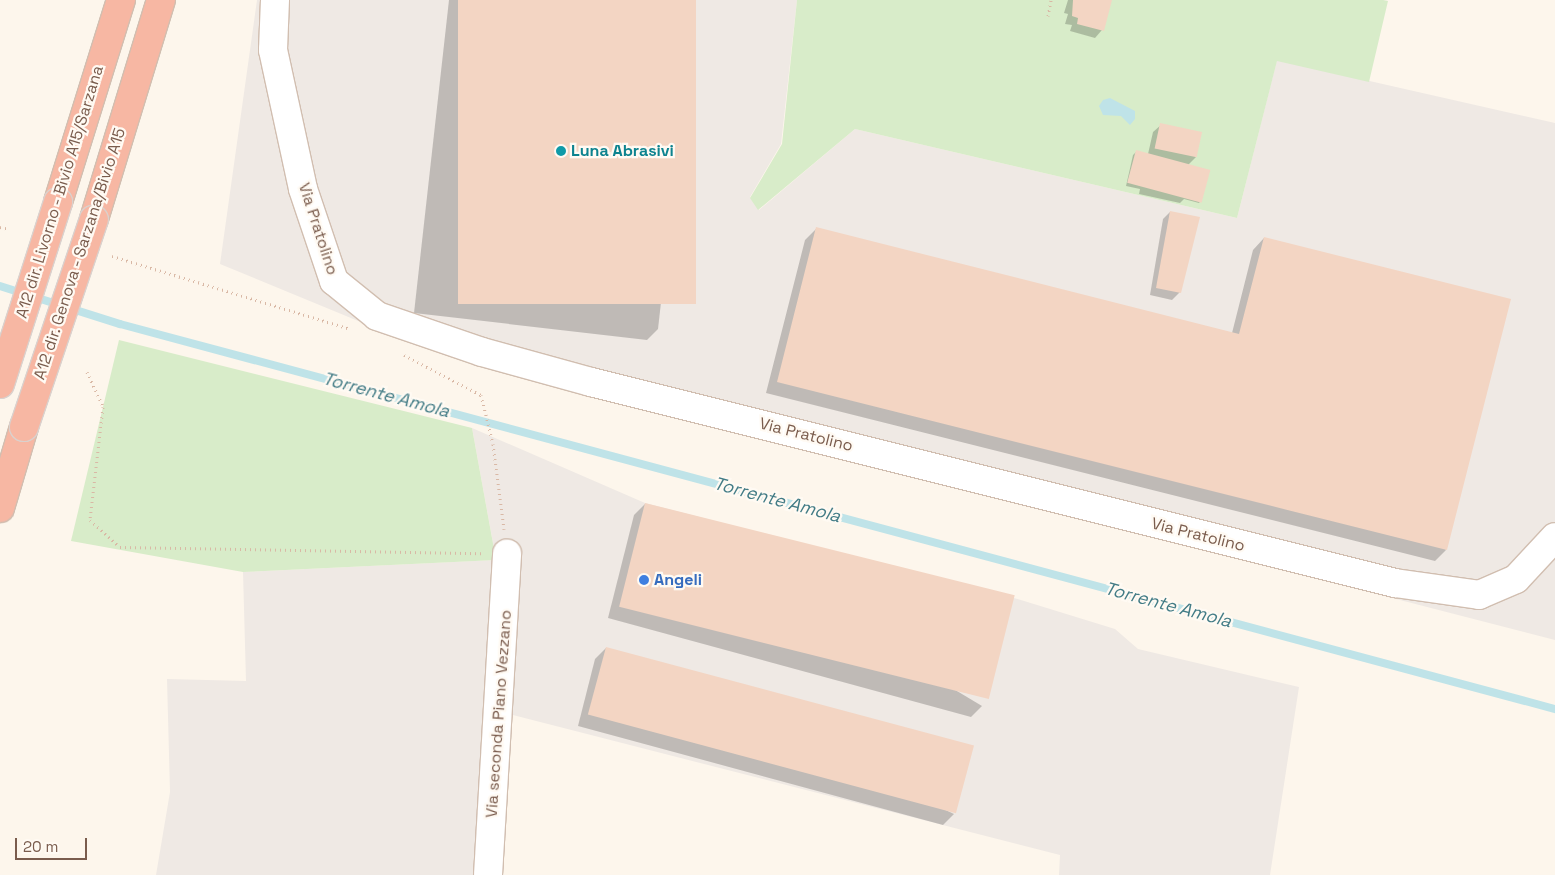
<!DOCTYPE html>
<html>
<head>
<meta charset="utf-8">
<style>
	body { margin:0 }
	#map { position:relative; width:1555px; height:875px; overflow:hidden; background:#fdf6ec; font-family:"Space Grotesk",sans-serif }
	div>[style] { position:absolute }
	[style*='--x'] { left:calc(var(--x)*1px); top:calc(var(--y)*1px); width:calc(var(--w)*1px); rotate:calc(var(--a)*1deg) }
	.industrial>* { inset:0; background:#efe9e4 }
	.green>* { inset:0; background:#d8ecc9 }
	.water>* { inset:0; background:#bfe3e8 }
	.shadow>* { inset:0; background:#0003 }
	.stream>* { height:8px; margin:-4px; padding:0 4px; transform-origin:4px; border-radius:4px; background:#bfe3e8 }
	.building>* { inset:0; background:#f3d5c3; transform-origin:0 0 }
	.path>* { height:3px; margin-top:-1.5px; transform-origin:0; background:repeating-linear-gradient(90deg,#d9b8a5 0 1px,transparent 0 5px) }
	.roads { filter:drop-shadow(1px 0 #d1beb0) drop-shadow(-1px 0 #d1beb0) drop-shadow(0 1px #d1beb0) drop-shadow(0 -1px #d1beb0) }
	.minor>* { height:28px; margin:-14px; padding:0 14px; transform-origin:14px; border-radius:14px; background:#fff }
	.highway>* { height:28px; margin:-14px; padding:0 14px; transform-origin:14px; border-radius:14px; background:#f7b7a3 }
	.bridges { filter:drop-shadow(1px 0 #dad1cd) drop-shadow(-1px 0 #dad1cd) drop-shadow(0 1px #dad1cd) drop-shadow(0 -1px #dad1cd) }
	.highway-bridge>* { height:28px; margin:-14px; padding:0 14px; transform-origin:14px; border-radius:14px; background:#f7b7a3 }
	.dots>* { width:14px; height:14px; translate:-50% -50%; box-sizing:border-box; border:2px solid #fffaf3; border-radius:50% }
	span { translate:-50% -50%; white-space:nowrap; text-align:center; line-height:1.15; -webkit-text-stroke:4.5px #fffaf3; paint-order:stroke }
	.culture-label { font-size:16px; color:#0d838f; font-weight:700 }
	.left { translate:0 -50%; text-align:left }
	.street-label { font-size:16px; color:#7a5c4d }
	.shop-label { font-size:16px; color:#366cbe; font-weight:700 }
	.water-label { font-size:18px; color:#437c86; font-style:italic }
	.scale { position:absolute; left:15px; top:838px; width:72px; height:22px; box-sizing:border-box; border:2px solid #7a5c4d; border-top:0; padding-left:6px; font-size:15px; line-height:18px; white-space:nowrap; color:#7a5c4d; -webkit-text-stroke:4px #fffaf3; paint-order:stroke }
</style>
</head>
<body>
<div id="map">
	<div class="industrial">
		<i style="clip-path:polygon(257px 0,797px 0,781px 144px,750px 197px,759px 210px,855px 129px,1237px 218px,1277px 60px,1555px 123px,1555px 640px,825px 452px,380px 330px,220px 264px)"></i>
		<i style="clip-path:polygon(472px 428px,645px 503px,1014px 598px,1115px 629px,1138px 649px,1299px 687px,1270px 875px,1059px 875px,1060px 855px,489px 709px,480px 875px,156px 875px,170px 792px,167px 679px,246px 681px,243px 572px,496px 560px)"></i>
	</div>
	<div class="green">
		<i style="clip-path:polygon(797px 0,1383px 0,1388px 1px,1369px 82px,1277px 61px,1237px 218px,855px 129px,758px 210px,750px 198px,782px 144px)"></i>
		<i style="clip-path:polygon(119px 340px,472px 428px,496px 560px,243px 572px,71px 541px)"></i>
	</div>
	<div class="water">
		<i style="clip-path:polygon(1110px 98px,1135px 111px,1135px 119px,1130px 125px,1121px 116px,1103px 115px,1099px 106px,1103px 100px)"></i>
	</div>
	<div class="shadow">
		<i style="clip-path:polygon(449px 0,695px 0,658px 329px,647px 340px,414px 313px)"></i>
		<i style="clip-path:polygon(1068px 0,1110px 0,1102px 30px,1095px 38px,1070px 31px,1072px 25px,1065px 24px,1068px 14px,1064px 13px)"></i>
		<i style="clip-path:polygon(1161px 125px,1196px 157px,1187px 166px,1202px 199px,1199px 203px,1184px 199px,1180px 203px,1139px 194px,1140px 189px,1126px 186px,1133px 155px,1136px 152px,1148px 154px,1153px 132px)"></i>
		<i style="clip-path:polygon(1170px 212px,1180px 292px,1172px 300px,1150px 295px,1163px 219px)"></i>
		<i style="clip-path:polygon(816px 229px,1232px 333px,1253px 250px,1264px 238px,1446px 550px,1435px 561px,766px 393px,805px 240px)"></i>
		<i style="clip-path:polygon(645px 504px,982px 706px,971px 717px,608px 618px,634px 515px)"></i>
		<i style="clip-path:polygon(606px 648px,954px 814px,943px 825px,578px 726px,595px 659px)"></i>
	</div>
	<div class="stream">
		<i style="--x:0;--y:286;--w:126;--a:17.6"></i>
		<i style="--x:120;--y:324;--w:1486;--a:15.02"></i>
	</div>
	<div class="building">
		<i style="left:458px;top:0;width:238px;height:304px"></i>
		<i style="clip-path:polygon(1073px 0,1112px 0,1104px 31px,1077px 24px,1078px 18px,1072px 16px)"></i>
		<i style="left:1160px;top:123px;width:43px;height:26px;rotate:12deg"></i>
		<i style="left:1136px;top:150px;width:77px;height:34px;rotate:15deg"></i>
		<i style="clip-path:polygon(1170px 211px,1200px 217px,1181px 293px,1156px 288px)"></i>
		<i style="clip-path:polygon(816px 227px,1239px 334px,1264px 237px,1511px 299px,1447px 550px,777px 382px)"></i>
		<i style="left:645px;top:503px;width:381px;height:107px;rotate:14deg"></i>
		<i style="left:606px;top:647px;width:381px;height:70px;rotate:15deg"></i>
	</div>
	<div class="path">
		<i style="--x:1048;--y:16;--w:16;--a:-79"></i>
		<i style="--x:0;--y:227;--w:9;--a:13"></i>
		<i style="--x:112;--y:256;--w:247;--a:17"></i>
		<i style="--x:404;--y:355;--w:87;--a:27.5"></i>
		<i style="--x:481;--y:395;--w:50;--a:76.2"></i>
		<i style="--x:493;--y:444;--w:86;--a:82.6"></i>
		<i style="--x:87;--y:372;--w:38;--a:65"></i>
		<i style="--x:103;--y:407;--w:114;--a:96.6"></i>
		<i style="--x:90;--y:520;--w:40;--a:42"></i>
		<i style="--x:120;--y:547;--w:361;--a:1"></i>
	</div>
	<div class="roads">
		<div class="minor">
			<i style="--x:275;--y:0;--w:50;--a:92.3"></i>
			<i style="--x:273;--y:50;--w:142;--a:77.8"></i>
			<i style="--x:303;--y:189;--w:97;--a:71.4"></i>
			<i style="--x:334;--y:281;--w:55;--a:39.1"></i>
			<i style="--x:377;--y:316;--w:111;--a:18.9"></i>
			<i style="--x:482;--y:352;--w:113;--a:15.4"></i>
			<i style="--x:591;--y:382;--w:829;--a:14.04"></i>
			<i style="--x:1395;--y:583;--w:85;--a:8.1"></i>
			<i style="--x:1479;--y:595;--w:40;--a:-23.4"></i>
			<i style="--x:1516;--y:579;--w:57;--a:-47.1"></i>
			<i style="--x:488;--y:875;--w:322;--a:-86.6"></i>
		</div>
		<div class="highway">
			<i style="--x:58;--y:202;--w:212;--a:-72.7"></i>
			<i style="--x:94;--y:219;--w:229;--a:-73"></i>
			<i style="--x:0;--y:508;--w:84;--a:-73.5"></i>
		</div>
	</div>
	<div class="bridges">
		<div class="highway-bridge">
			<i style="--x:0;--y:384;--w:191;--a:-72.3"></i>
			<i style="--x:24;--y:427;--w:219;--a:-71.4"></i>
		</div>
	</div>
	<div class="dots">
		<i style="left:561px;top:151px;background:#0f9aa8"></i>
		<i style="left:644px;top:580px;background:#3f7fe0"></i>
	</div>
	<div class="culture-label">
		<span class="left" style="left:571px;top:151px">Luna Abrasivi</span>
	</div>
	<div class="street-label">
		<span style="left:60px;top:192px;rotate:-73deg">A12 dir. Livorno - Bivio A15/Sarzana</span>
		<span style="left:318px;top:229px;rotate:72deg">Via Pratolino</span>
		<span style="left:80px;top:254px;rotate:-72deg">A12 dir. Genova - Sarzana/Bivio A15</span>
		<span style="left:806px;top:435px;rotate:14deg">Via Pratolino</span>
		<span style="left:1198px;top:535px;rotate:14deg">Via Pratolino</span>
		<span style="left:499px;top:714px;rotate:-86deg">Via seconda Piano Vezzano</span>
	</div>
	<div class="shop-label">
		<span class="left" style="left:654px;top:580px">Angeli</span>
	</div>
	<div class="water-label">
		<span style="left:386px;top:395px;rotate:15deg">Torrente Amola</span>
		<span style="left:777px;top:500px;rotate:15deg">Torrente Amola</span>
		<span style="left:1168px;top:605px;rotate:15deg">Torrente Amola</span>
	</div>
	<div class="scale">20 m</div>
</div>
</body>
</html>
